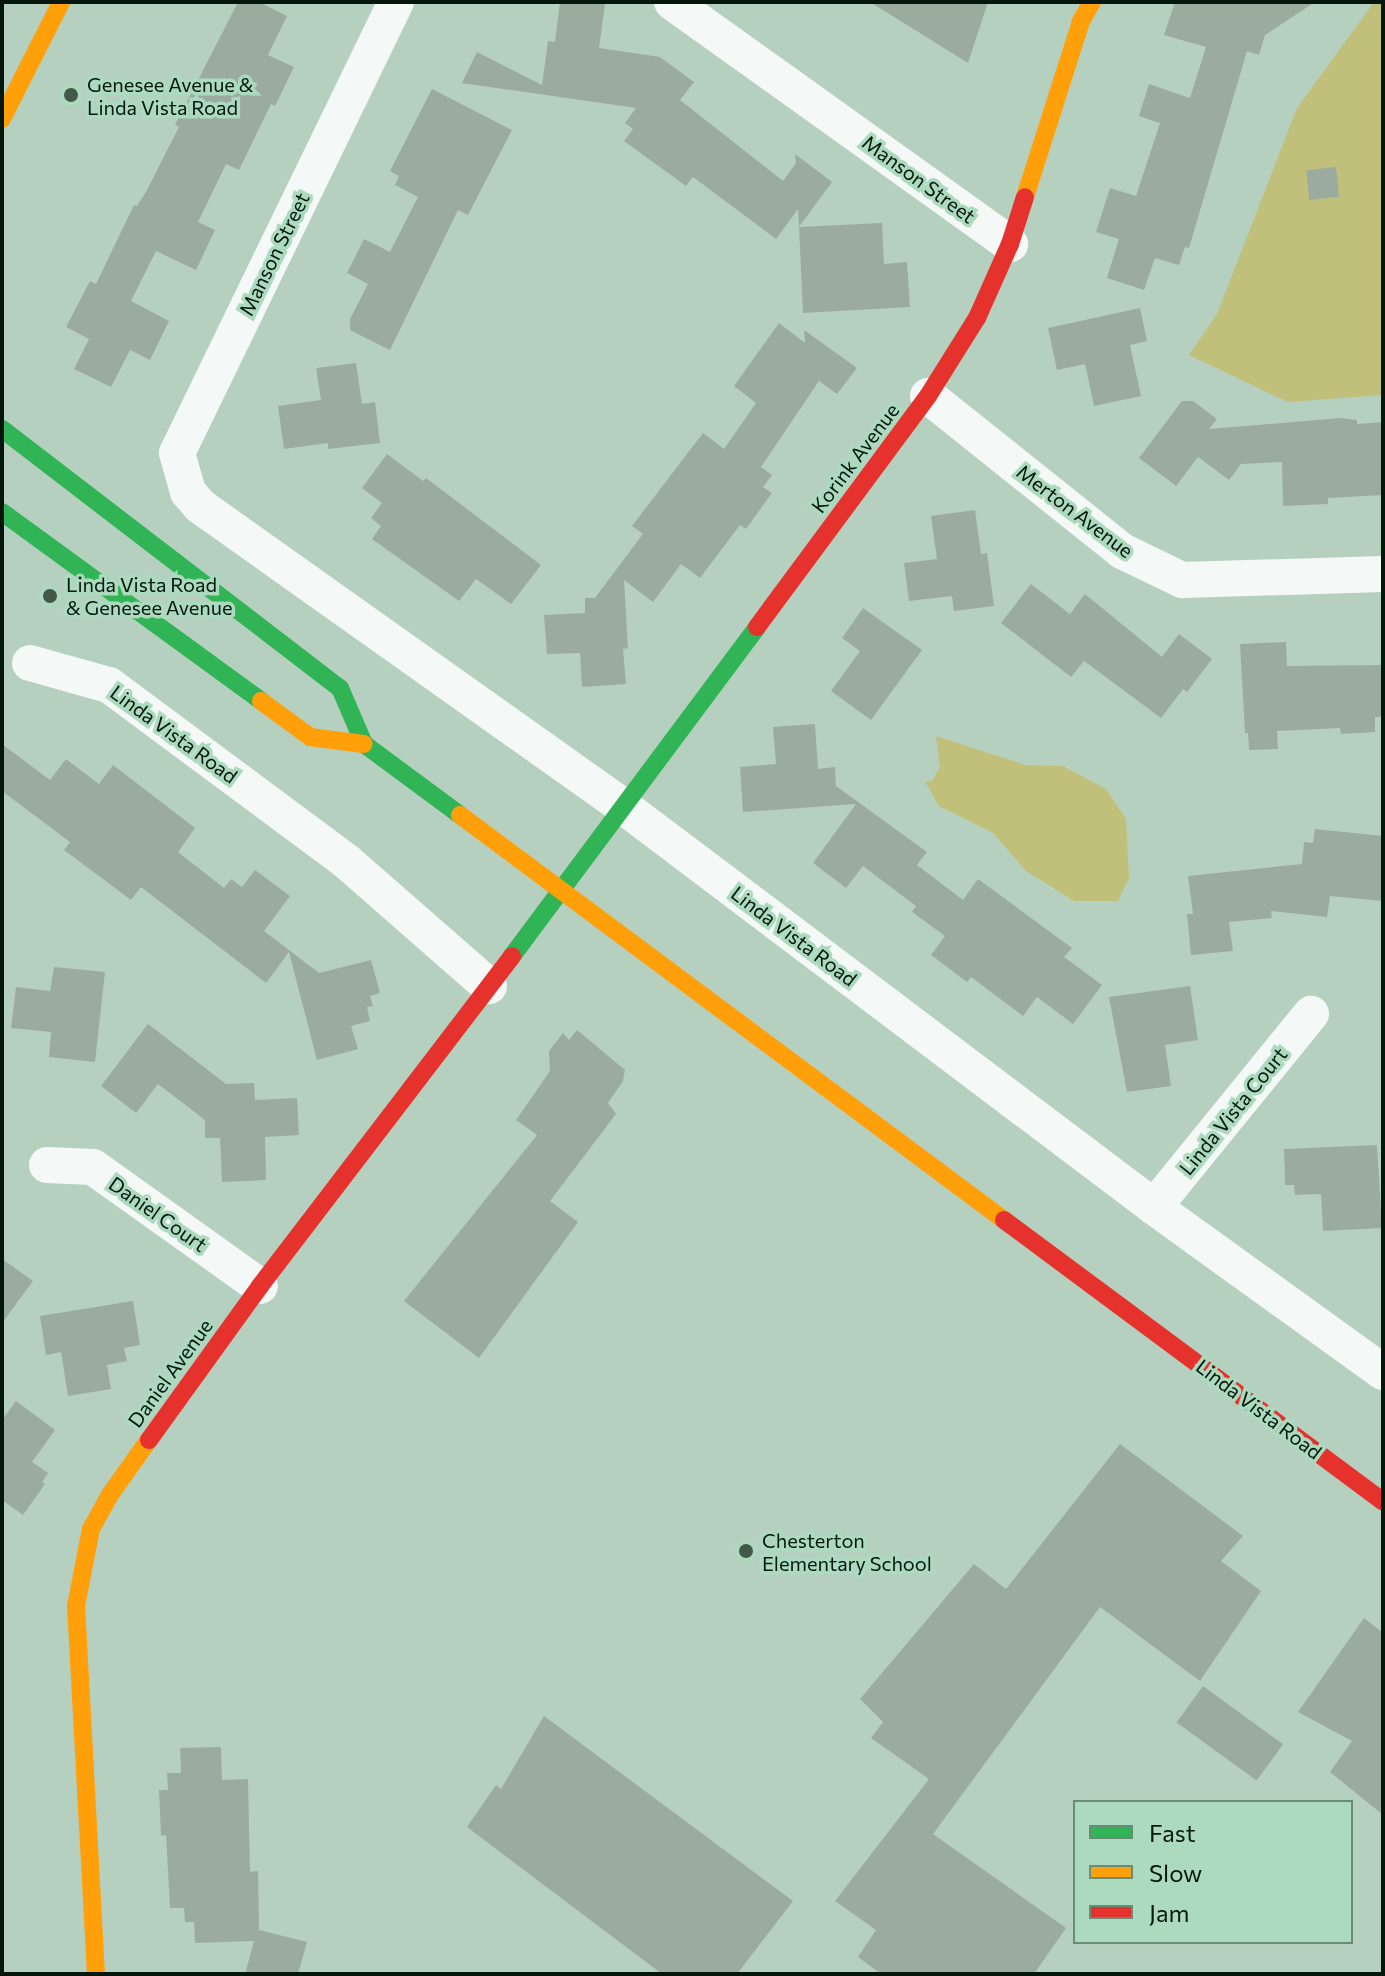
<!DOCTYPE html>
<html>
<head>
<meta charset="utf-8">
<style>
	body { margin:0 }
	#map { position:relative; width:1385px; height:1976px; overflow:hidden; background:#b6d0c0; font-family:Commissioner,sans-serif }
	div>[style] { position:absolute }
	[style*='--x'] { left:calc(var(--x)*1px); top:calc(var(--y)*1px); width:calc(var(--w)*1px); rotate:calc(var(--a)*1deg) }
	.green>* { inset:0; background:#c0c07b }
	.building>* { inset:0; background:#9bac9e; transform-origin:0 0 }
	.street>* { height:36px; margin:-18px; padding:0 18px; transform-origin:18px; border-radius:18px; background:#f4f8f6 }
	.fast>* { height:18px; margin:-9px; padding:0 9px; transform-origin:9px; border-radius:9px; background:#30b455 }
	.slow>* { height:18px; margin:-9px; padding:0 9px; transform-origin:9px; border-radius:9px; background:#ff9f0a }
	.jam>* { height:18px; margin:-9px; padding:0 9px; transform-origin:9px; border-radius:9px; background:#e5322d }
	.dots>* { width:22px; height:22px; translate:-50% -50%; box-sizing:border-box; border:4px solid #acdabe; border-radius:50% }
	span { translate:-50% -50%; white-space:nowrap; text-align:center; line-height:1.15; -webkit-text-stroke:7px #acdabe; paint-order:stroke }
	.poi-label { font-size:20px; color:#05160c }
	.left { translate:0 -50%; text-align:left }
	.street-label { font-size:20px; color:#05160c }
	.frame { position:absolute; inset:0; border:4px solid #05160c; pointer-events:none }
	.legend { position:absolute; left:1073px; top:1800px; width:280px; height:144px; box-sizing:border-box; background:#acdabe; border:2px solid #698c77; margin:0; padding:10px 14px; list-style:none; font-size:24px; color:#05160c }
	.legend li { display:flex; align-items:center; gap:16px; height:40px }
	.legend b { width:40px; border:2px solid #698c77 }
</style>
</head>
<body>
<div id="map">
	<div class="green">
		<i style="clip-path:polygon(1374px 2px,1383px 2px,1383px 395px,1288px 402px,1189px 355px,1217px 314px,1297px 108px)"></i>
		<i style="clip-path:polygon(936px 736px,1026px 765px,1063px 766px,1106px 789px,1126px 819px,1129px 878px,1118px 901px,1074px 901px,1026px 871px,993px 833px,939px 806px,925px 782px,932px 781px,940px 767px)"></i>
	</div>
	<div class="building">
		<i style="clip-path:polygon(238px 2px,259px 2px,287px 16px,268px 55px,294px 67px,275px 106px,271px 104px,239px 170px,226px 164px,198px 222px,215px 230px,196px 270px,156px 251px,131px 301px,169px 321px,150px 360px,130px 350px,111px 387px,74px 369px,89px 339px,66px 327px,90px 281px,96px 284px,134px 205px,137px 206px,147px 190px,179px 127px,175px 125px)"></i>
		<i style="clip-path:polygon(560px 2px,605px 4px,599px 48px,660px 57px,694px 82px,680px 100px,783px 181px,796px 163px,795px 154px,832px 182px,799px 227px,798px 209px,776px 239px,693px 177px,686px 186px,624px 141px,633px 129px,625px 123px,636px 108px,462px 83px,477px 52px,542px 85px,548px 41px,555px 42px)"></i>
		<i style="clip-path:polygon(870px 2px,988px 2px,968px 63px)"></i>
		<i style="clip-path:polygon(1175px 2px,1315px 2px,1265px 35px,1259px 55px,1247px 51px,1189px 248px,1185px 247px,1179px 265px,1155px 258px,1144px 290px,1107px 278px,1119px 239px,1096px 232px,1110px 188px,1136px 196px,1160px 123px,1139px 116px,1149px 84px,1190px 98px,1206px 47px,1164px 35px)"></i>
		<i style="clip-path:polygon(432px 89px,512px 130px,468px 215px,458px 210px,390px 350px,350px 330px,350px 319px,368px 284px,347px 273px,364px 239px,390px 252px,418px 197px,395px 185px,399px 176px,390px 171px)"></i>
		<i style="left:1336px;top:167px;width:30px;height:30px;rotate:84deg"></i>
		<i style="clip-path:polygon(882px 223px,884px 264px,907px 262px,910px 307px,803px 313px,799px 227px)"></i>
		<i style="clip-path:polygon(1140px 308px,1147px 341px,1130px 345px,1141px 396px,1094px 406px,1085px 364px,1057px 370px,1048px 328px)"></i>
		<i style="clip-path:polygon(779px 323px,805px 343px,804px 330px,857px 368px,837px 394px,819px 381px,761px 467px,772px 475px,763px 487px,772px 493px,746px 529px,740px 525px,700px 578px,681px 564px,653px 602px,624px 580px,628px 648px,623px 649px,626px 684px,582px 687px,580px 653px,547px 654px,544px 615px,585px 613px,585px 598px,595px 598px,643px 534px,632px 526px,703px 433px,724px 449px,756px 403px,734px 386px)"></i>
		<i style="clip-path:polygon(356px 363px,362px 404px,375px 402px,380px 443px,328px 449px,328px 443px,284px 449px,278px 406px,321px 400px,316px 368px)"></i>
		<i style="clip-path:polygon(1182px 401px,1193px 401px,1217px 419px,1209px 429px,1341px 418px,1357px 420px,1357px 424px,1383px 422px,1383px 495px,1328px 498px,1328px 504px,1283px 506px,1282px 462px,1241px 464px,1229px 480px,1198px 457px,1176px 486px,1139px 458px)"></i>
		<i style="clip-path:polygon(387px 454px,423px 481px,426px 478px,541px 565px,511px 604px,476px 579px,459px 601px,372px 539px,381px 526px,371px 518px,382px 503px,362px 488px)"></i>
		<i style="clip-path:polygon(975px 510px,981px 554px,987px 553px,994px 606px,954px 611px,952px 596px,909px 601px,904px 563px,937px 559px,931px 516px)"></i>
		<i style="clip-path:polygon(1031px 584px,1070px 614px,1085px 594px,1162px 657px,1179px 634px,1212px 659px,1187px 692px,1183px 689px,1161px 718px,1084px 661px,1071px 677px,1001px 623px)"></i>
		<i style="clip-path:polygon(863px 608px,922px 650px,871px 720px,831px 691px,860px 651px,842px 638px)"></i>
		<i style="clip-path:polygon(1286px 642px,1287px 666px,1383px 665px,1383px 717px,1375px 717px,1375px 732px,1341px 734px,1340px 728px,1277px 731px,1278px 749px,1249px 750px,1248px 733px,1245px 733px,1240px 644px)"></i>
		<i style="clip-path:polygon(815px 724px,818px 769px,835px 767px,836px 786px,927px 852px,917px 865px,963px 900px,978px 879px,1072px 948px,1064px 957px,1102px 985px,1073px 1024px,1037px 997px,1023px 1016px,971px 977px,967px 982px,931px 955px,945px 936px,912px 912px,916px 906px,863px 866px,846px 888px,813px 863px,856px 804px,743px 812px,740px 767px,776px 764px,773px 727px)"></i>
		<i style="clip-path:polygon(2px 744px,50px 780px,66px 759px,99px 784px,113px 765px,195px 828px,178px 852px,224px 888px,231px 879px,242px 887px,255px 870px,290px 896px,264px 931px,319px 973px,371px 960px,380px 993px,370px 996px,373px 1006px,367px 1007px,370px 1021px,351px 1026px,358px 1049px,317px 1060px,289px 952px,266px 983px,141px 887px,131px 900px,64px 850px,70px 842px,2px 791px)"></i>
		<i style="clip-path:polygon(1315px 829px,1383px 836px,1383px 901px,1330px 896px,1327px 917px,1271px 911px,1272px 918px,1229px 922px,1233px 951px,1191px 955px,1187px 914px,1193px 914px,1188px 876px,1302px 864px,1304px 842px,1313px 843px)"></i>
		<i style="clip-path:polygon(54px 967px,105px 972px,95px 1062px,49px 1057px,51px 1032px,11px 1028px,16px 987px,50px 991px)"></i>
		<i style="clip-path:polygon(1190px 986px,1198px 1040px,1165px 1045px,1171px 1086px,1127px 1092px,1109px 997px)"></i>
		<i style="clip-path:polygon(148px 1024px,226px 1084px,254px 1083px,255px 1100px,297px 1098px,299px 1135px,265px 1137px,266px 1180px,222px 1182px,220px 1138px,205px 1138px,205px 1120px,158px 1084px,136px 1113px,101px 1086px)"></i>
		<i style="clip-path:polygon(577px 1030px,625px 1070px,623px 1081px,608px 1103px,616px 1114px,550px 1201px,578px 1222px,479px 1358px,404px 1301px,537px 1135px,516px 1120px,550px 1071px,549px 1051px,563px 1033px,569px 1040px)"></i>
		<i style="clip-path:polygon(1377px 1145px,1382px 1228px,1323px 1231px,1321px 1194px,1295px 1195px,1294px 1185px,1285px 1185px,1284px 1149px)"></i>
		<i style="clip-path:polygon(2px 1259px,33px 1281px,2px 1323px)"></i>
		<i style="clip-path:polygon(133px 1301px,140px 1345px,124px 1348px,127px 1361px,107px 1365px,111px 1389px,68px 1396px,61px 1352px,46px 1355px,40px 1316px)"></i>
		<i style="clip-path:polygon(16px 1401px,55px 1430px,32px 1462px,48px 1473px,42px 1482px,45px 1484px,23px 1515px,2px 1500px,2px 1420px)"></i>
		<i style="clip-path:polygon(1120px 1444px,1243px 1536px,1221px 1561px,1261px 1591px,1200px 1681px,1100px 1607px,933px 1834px,1066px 1928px,1034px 1974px,881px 1974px,858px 1957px,876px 1930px,835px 1901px,929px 1779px,871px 1738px,883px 1722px,860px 1699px,974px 1564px,1006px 1589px)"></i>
		<i style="clip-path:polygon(1364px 1618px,1383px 1633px,1383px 1815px,1330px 1772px,1352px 1741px,1298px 1712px)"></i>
		<i style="left:1203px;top:1686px;width:99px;height:45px;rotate:36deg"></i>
		<i style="clip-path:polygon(544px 1716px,793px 1901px,737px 1974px,662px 1974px,467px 1827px,496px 1785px,501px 1789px)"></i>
		<i style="clip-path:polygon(221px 1747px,222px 1780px,248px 1779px,250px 1872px,258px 1871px,259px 1930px,307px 1942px,298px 1974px,245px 1974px,254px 1941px,195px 1943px,194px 1922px,185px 1922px,184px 1908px,170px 1908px,166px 1835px,161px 1836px,159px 1790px,168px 1790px,167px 1773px,181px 1773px,180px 1748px)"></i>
	</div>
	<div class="street">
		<i style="--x:396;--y:2;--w:501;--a:115.9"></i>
		<i style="--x:177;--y:453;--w:41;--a:74.2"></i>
		<i style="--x:188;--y:492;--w:18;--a:49"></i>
		<i style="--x:200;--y:506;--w:520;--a:35.37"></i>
		<i style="--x:624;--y:807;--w:664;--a:37.04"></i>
		<i style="--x:1154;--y:1207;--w:282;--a:35.8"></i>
		<i style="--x:672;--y:2;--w:416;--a:35.6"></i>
		<i style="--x:928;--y:396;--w:248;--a:38.6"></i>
		<i style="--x:1122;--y:551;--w:67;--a:25.8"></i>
		<i style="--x:1182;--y:580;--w:201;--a:-1.7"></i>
		<i style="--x:30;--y:663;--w:82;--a:15.6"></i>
		<i style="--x:109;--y:685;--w:295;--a:36.6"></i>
		<i style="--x:346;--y:861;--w:190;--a:41.2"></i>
		<i style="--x:47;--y:1165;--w:46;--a:2.5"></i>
		<i style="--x:93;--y:1167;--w:205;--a:35.5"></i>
		<i style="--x:1154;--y:1207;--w:249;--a:-50.9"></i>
	</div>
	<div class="fast">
		<i style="--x:2;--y:429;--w:426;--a:37.5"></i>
		<i style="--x:340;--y:688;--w:61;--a:66.8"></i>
		<i style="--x:364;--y:744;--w:119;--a:36.5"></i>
		<i style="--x:2;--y:512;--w:321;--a:36.1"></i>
		<i style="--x:512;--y:956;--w:410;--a:-53.3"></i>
	</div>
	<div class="slow">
		<i style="--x:2;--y:119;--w:131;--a:-63.2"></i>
		<i style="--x:1025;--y:197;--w:185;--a:-72.3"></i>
		<i style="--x:1081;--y:21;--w:22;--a:-60"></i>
		<i style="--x:261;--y:701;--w:61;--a:36.3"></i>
		<i style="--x:310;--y:737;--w:54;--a:7.4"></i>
		<i style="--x:460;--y:815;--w:678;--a:36.67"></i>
		<i style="--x:96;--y:1974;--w:369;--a:-93.1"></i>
		<i style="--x:76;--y:1606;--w:78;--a:-79"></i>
		<i style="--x:91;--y:1529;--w:38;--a:-61"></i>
		<i style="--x:109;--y:1496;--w:69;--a:-54.5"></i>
	</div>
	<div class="jam">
		<i style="--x:757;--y:627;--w:287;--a:-53.5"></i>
		<i style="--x:928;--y:396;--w:92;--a:-57.9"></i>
		<i style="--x:977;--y:318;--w:81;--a:-66"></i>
		<i style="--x:1010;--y:244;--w:49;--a:-72.3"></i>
		<i style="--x:1004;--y:1220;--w:472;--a:36.6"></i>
		<i style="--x:149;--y:1440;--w:190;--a:-54.2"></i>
		<i style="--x:260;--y:1286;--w:415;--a:-52.6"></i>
	</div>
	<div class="dots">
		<i style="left:71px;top:95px;background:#43574b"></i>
		<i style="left:50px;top:596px;background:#43574b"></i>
		<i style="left:746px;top:1551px;background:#43574b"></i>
	</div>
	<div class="poi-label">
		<span class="left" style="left:87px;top:96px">Genesee Avenue &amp;<br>Linda Vista Road</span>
		<span class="left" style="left:66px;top:596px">Linda Vista Road<br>&amp; Genesee Avenue</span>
		<span class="left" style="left:762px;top:1552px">Chesterton<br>Elementary School</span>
	</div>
	<div class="street-label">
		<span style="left:919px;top:179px;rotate:36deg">Manson Street</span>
		<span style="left:274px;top:254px;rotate:-64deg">Manson Street</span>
		<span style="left:855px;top:458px;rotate:-53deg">Korink Avenue</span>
		<span style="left:1075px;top:511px;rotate:37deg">Merton Avenue</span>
		<span style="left:174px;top:734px;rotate:36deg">Linda Vista Road</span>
		<span style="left:794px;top:936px;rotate:37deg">Linda Vista Road</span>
		<span style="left:1233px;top:1111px;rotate:-51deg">Linda Vista Court</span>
		<span style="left:158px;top:1214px;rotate:35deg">Daniel Court</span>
		<span style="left:170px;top:1373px;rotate:-54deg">Daniel Avenue</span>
		<span style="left:1259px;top:1409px;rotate:37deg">Linda Vista Road</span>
	</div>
	<div class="frame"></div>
	<ul class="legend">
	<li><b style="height:10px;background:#30b455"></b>Fast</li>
	<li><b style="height:10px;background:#ff9f0a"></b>Slow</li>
	<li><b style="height:10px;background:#e5322d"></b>Jam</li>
	</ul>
</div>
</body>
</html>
